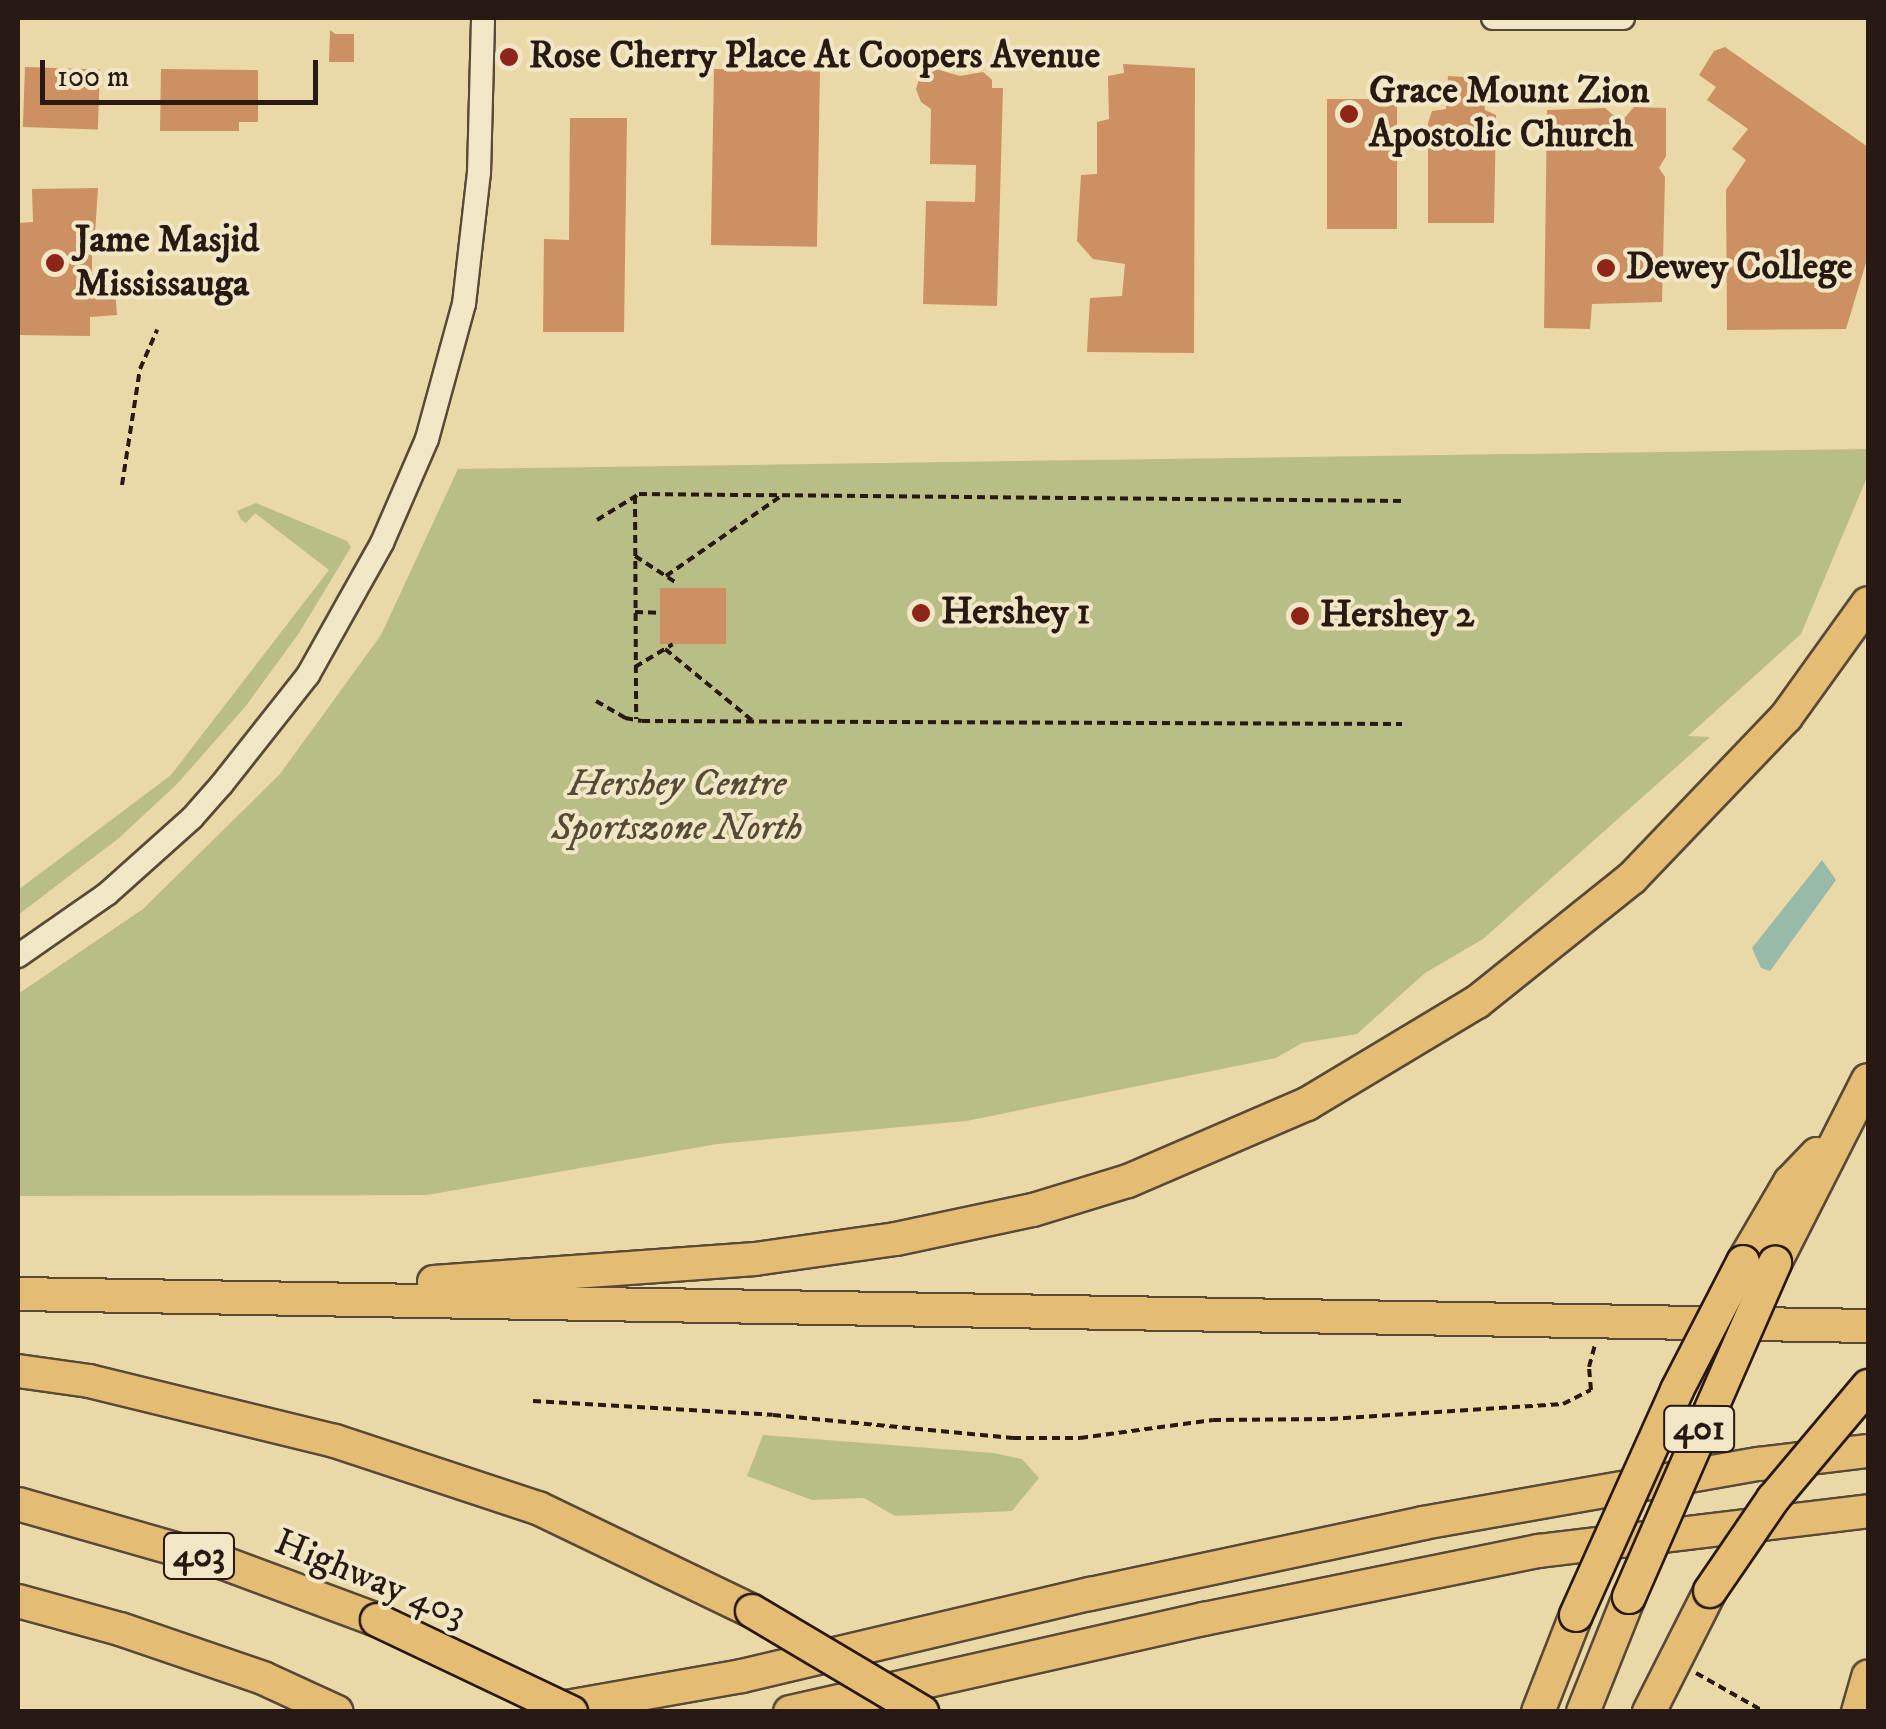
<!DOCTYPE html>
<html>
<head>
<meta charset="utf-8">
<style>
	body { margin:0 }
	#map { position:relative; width:1886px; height:1729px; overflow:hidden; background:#ead8a6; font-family:"IM FELL DW Pica",serif }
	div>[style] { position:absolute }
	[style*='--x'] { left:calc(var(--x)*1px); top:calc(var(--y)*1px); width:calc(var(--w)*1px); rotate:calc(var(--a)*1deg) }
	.green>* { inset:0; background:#b8be86 }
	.water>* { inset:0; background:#98baa8 }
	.building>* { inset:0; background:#cc9062; transform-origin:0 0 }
	.path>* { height:4px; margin-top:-2px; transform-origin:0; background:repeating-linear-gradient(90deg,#281913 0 8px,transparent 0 13px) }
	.roads { filter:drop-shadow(2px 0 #584938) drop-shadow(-2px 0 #584938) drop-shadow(0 2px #584938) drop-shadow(0 -2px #584938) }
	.minor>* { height:22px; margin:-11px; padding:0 11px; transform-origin:11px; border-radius:11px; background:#f1e6c5 }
	.highway>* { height:32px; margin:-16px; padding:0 16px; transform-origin:16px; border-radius:16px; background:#e5bc73 }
	.bridges { filter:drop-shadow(2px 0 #281913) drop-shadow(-2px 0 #281913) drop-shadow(0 2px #281913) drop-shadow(0 -2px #281913) }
	.highway-bridge>* { height:32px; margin:-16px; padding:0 16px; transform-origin:16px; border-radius:16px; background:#e5bc73 }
	.dots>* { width:28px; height:28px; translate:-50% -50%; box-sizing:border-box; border:5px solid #f1e6c5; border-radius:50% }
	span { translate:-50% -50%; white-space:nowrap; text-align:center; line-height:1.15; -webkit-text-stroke:8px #f1e6c5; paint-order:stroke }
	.shield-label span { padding:2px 8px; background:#f1e6c5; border:2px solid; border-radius:8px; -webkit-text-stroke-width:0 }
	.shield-label { font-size:35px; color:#281913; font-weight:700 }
	.poi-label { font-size:38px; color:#281913; font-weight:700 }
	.left { translate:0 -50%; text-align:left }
	.park-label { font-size:38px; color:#534b36; font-style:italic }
	.street-label { font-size:38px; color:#281913 }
	.frame { position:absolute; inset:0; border:20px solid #281913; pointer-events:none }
	.scale { position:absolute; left:40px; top:60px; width:278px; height:45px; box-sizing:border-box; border:5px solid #281913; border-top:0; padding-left:12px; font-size:30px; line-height:35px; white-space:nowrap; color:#281913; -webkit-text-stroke:8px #f1e6c5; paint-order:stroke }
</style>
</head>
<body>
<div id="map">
	<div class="green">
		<i style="clip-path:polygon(1868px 449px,1868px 475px,1801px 634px,1688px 736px,1710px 737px,1483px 939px,1425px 973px,1357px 1034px,1302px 1043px,1276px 1058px,966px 1121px,717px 1144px,427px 1195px,18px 1196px,18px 994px,143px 909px,280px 774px,381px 635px,458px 469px)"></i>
		<i style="clip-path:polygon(256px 503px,347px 541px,351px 547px,299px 633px,245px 707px,177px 784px,119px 838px,18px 915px,18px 890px,171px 775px,329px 570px,255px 513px,246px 523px,241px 520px,237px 511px)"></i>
		<i style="clip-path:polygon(763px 1435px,993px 1453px,1022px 1459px,1039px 1478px,1012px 1511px,895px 1516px,864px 1498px,812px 1500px,747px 1476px)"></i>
	</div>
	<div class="water">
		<i style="clip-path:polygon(1822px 860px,1836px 880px,1770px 971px,1761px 968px,1752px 948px)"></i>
	</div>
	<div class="building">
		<i style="clip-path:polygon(330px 30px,335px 34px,354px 34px,354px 62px,329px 62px)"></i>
		<i style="clip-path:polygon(1725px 47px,1868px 147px,1868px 256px,1846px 329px,1727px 330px,1726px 190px,1746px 160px,1732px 149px,1748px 129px,1707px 100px,1716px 87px,1699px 75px,1714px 51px)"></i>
		<i style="clip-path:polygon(1123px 64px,1195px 68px,1194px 353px,1087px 352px,1090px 298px,1122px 296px,1125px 264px,1093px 259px,1077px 241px,1081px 175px,1097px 174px,1097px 122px,1109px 119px,1108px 76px,1124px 73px)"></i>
		<i style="left:25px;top:67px;width:75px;height:60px;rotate:2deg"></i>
		<i style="clip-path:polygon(932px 68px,960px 76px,983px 72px,992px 80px,992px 88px,1003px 88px,997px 306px,923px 304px,926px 201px,975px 202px,976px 165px,930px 164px,931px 109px,921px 102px,916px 89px,920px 76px)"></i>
		<i style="clip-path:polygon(161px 69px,258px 70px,258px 122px,239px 122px,239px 131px,160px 131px)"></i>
		<i style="left:714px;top:69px;width:106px;height:176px;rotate:1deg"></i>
		<i style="clip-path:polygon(1448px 76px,1481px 78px,1485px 110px,1496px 115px,1494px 223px,1428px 223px,1428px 123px,1432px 111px,1446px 109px)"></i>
		<i style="left:1327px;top:99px;width:70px;height:130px"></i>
		<i style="clip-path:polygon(1634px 107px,1666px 108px,1666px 156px,1659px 168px,1665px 177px,1662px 302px,1592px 304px,1590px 329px,1544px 328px,1547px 110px,1605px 108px,1621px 122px)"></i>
		<i style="clip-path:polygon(570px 118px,627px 118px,624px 332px,543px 332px,544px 239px,569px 240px)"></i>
		<i style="clip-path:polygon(98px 188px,95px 234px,100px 234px,100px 252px,92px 252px,92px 274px,114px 274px,117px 315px,90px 317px,90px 336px,18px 335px,18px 223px,33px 222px,32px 189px)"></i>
		<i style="left:660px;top:588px;width:66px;height:56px"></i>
	</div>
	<div class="path">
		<i style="--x:122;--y:485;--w:117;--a:-81.2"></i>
		<i style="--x:140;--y:369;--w:43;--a:-66.4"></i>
		<i style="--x:635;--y:496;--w:223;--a:89.7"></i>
		<i style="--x:597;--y:520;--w:49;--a:-31.8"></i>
		<i style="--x:639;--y:494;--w:764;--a:0.52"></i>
		<i style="--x:635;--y:556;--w:48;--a:33"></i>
		<i style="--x:666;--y:576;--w:140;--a:-34.8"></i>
		<i style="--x:635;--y:612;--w:24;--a:2"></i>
		<i style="--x:665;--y:649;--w:114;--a:39.3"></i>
		<i style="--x:635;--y:667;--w:44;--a:-31.2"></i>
		<i style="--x:596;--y:701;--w:34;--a:30"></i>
		<i style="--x:625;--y:718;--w:17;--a:10"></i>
		<i style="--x:642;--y:721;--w:760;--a:0.23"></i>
		<i style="--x:533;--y:1401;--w:240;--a:3.3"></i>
		<i style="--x:773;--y:1415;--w:241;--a:5.5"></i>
		<i style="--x:1013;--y:1438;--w:67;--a:0"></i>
		<i style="--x:1080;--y:1438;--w:134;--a:-7.7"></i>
		<i style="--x:1213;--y:1420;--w:117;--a:-0.5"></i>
		<i style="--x:1330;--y:1419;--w:233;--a:-3.7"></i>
		<i style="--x:1563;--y:1404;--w:31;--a:-27"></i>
		<i style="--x:1591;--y:1390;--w:23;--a:-95"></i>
		<i style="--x:1589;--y:1367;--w:24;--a:-75"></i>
		<i style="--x:1696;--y:1673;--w:79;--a:29.5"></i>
	</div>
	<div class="roads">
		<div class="minor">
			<i style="--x:1493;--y:18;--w:130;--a:0"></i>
			<i style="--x:18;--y:956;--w:108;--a:-34.9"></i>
			<i style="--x:107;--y:894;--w:114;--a:-41.8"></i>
			<i style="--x:192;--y:818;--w:45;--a:-48.6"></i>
			<i style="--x:222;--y:784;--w:139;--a:-51.7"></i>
			<i style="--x:308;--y:675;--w:151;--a:-60.7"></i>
			<i style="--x:382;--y:543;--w:113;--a:-66.6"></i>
			<i style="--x:427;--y:439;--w:140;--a:-74.7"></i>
			<i style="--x:464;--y:304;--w:132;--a:-83.5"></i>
			<i style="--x:479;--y:173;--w:155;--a:-88.5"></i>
		</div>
		<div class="highway">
			<i style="--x:1743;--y:1262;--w:93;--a:-59.6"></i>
			<i style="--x:1790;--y:1182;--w:39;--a:-46"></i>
			<i style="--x:1775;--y:1263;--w:205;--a:-63.1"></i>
			<i style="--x:434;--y:1282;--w:322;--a:-4.1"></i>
			<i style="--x:755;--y:1259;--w:142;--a:-8.1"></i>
			<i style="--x:896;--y:1239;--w:140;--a:-12"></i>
			<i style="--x:1033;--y:1210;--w:99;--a:-17"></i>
			<i style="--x:1128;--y:1181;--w:195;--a:-23.3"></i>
			<i style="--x:1307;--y:1104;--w:198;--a:-31"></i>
			<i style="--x:1477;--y:1002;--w:198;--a:-38.7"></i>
			<i style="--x:1632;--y:878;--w:223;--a:-46.3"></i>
			<i style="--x:1786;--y:717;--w:140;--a:-54.3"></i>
			<i style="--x:18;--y:1294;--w:1850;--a:0.99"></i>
			<i style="--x:18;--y:1371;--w:72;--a:8"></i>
			<i style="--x:89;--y:1381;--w:253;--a:13.7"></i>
			<i style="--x:335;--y:1441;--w:214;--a:18.3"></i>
			<i style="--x:538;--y:1508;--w:237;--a:25.7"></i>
			<i style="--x:18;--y:1504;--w:214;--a:16"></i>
			<i style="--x:224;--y:1563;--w:163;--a:20.4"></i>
			<i style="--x:18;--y:1601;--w:106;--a:15.4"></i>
			<i style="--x:120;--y:1629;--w:151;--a:18.9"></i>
			<i style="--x:263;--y:1678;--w:81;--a:24.7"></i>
			<i style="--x:544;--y:1711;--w:201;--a:-10"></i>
			<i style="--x:742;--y:1676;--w:358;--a:-13.3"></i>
			<i style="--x:1090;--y:1594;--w:340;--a:-12"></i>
			<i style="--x:1423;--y:1523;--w:341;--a:-10"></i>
			<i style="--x:1759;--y:1464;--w:110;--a:-6.8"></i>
			<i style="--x:790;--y:1712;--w:424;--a:-12.7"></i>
			<i style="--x:1204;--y:1619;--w:342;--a:-11.5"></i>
			<i style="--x:1539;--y:1551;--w:331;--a:-6.9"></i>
			<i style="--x:1538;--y:1712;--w:104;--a:-68.6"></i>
			<i style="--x:1583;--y:1712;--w:124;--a:-68.2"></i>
			<i style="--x:1649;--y:1712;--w:136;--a:-63.2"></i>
			<i style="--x:1858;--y:1712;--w:37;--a:-74"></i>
		</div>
	</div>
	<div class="bridges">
		<div class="highway-bridge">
			<i style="--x:1710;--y:1591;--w:112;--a:-55.6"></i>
			<i style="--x:1773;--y:1499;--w:148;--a:-49.9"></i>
			<i style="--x:1629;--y:1597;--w:365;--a:-66.4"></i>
			<i style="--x:752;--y:1611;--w:198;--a:30.7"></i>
			<i style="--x:1576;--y:1615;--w:247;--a:-65.8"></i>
			<i style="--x:1677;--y:1390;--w:144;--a:-62.7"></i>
			<i style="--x:377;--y:1620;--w:215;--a:25.4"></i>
		</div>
	</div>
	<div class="dots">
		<i style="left:509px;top:57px;background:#8f2418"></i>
		<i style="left:1349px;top:114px;background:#8f2418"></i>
		<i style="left:55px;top:263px;background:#8f2418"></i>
		<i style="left:1606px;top:268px;background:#8f2418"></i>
		<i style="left:921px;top:613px;background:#8f2418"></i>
		<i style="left:1300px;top:616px;background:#8f2418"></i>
	</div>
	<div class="shield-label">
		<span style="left:1699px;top:1429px">401</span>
		<span style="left:199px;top:1556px">403</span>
	</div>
	<div class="poi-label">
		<span class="left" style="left:529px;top:57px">Rose Cherry Place At Coopers Avenue</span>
		<span class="left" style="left:1369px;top:114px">Grace Mount Zion<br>Apostolic Church</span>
		<span class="left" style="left:75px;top:263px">Jame Masjid<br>Mississauga</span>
		<span class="left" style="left:1626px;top:268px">Dewey College</span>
		<span class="left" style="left:941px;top:613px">Hershey 1</span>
		<span class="left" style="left:1320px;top:616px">Hershey 2</span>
	</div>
	<div class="park-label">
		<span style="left:677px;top:807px">Hershey Centre<br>Sportszone North</span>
	</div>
	<div class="street-label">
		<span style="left:370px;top:1579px;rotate:22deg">Highway 403</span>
	</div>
	<div class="frame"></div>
	<div class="scale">100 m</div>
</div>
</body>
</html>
